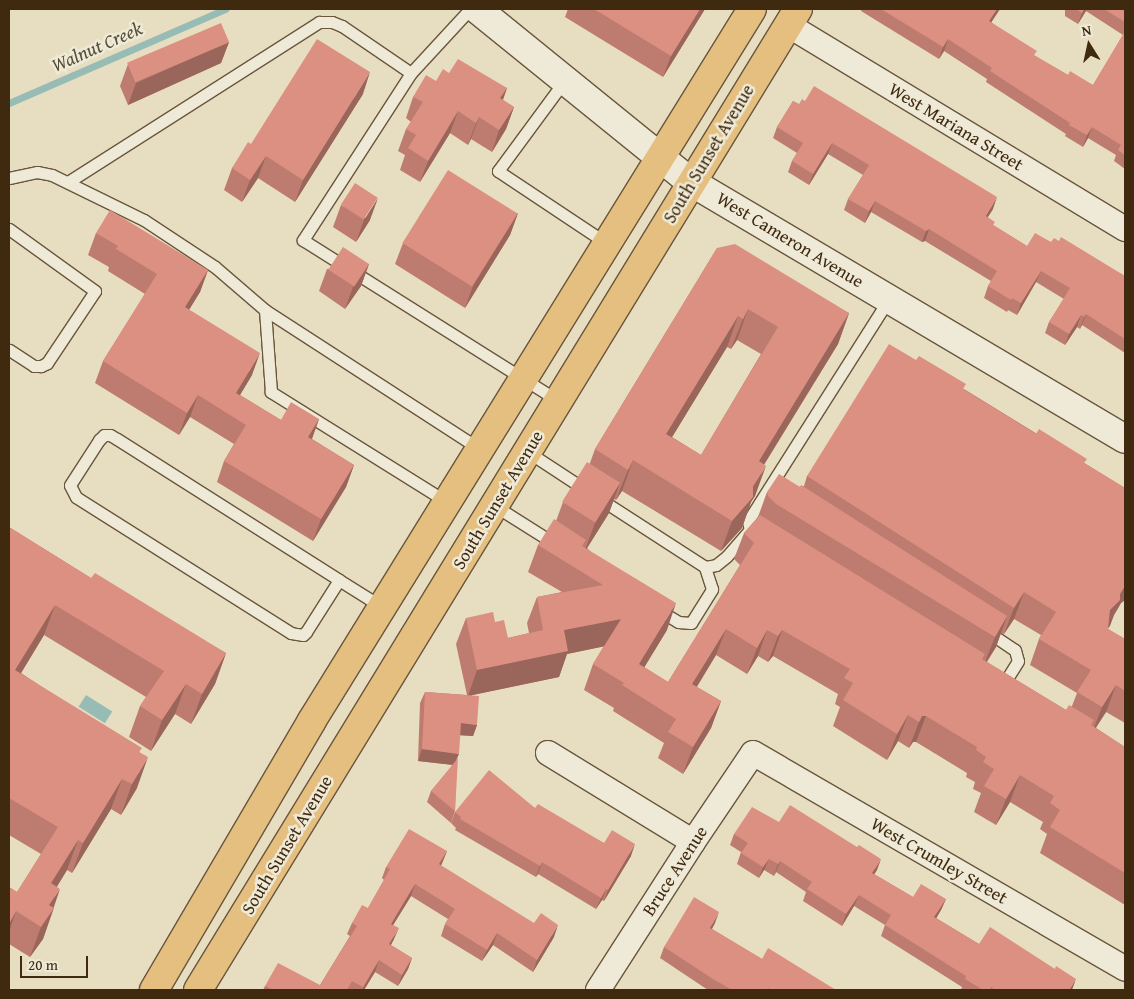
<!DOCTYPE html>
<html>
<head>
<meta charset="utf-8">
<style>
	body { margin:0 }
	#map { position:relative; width:1134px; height:999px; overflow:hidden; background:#e7dec1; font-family:"Gentium Book Plus",serif }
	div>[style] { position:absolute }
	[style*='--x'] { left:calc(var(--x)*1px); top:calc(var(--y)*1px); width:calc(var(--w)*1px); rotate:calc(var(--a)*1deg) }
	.water>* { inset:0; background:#97bcb5; transform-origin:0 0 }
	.stream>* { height:7px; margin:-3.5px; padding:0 3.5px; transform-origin:3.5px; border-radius:3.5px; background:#97bcb5 }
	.roads { filter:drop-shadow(1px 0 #69563c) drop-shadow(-1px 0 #69563c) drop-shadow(0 1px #69563c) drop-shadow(0 -1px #69563c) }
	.lane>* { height:11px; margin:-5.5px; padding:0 5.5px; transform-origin:5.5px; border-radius:5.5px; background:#efead7 }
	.street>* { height:24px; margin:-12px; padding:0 12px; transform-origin:12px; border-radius:12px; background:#efead7 }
	.secondary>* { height:28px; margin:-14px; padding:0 14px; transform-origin:14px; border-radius:14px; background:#efead7 }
	.primary>* { height:28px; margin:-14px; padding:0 14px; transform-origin:14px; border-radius:14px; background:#e4bf80 }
	.wall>* { inset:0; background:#bd7c6f }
	.shaded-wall>* { inset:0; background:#9a655a }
	.building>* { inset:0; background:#dc9081; transform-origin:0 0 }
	span { translate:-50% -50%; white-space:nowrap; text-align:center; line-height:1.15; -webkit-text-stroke:5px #efead7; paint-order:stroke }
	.street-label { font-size:18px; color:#3f290f }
	.water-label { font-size:19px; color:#554e38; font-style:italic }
	.frame { position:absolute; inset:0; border:10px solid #3f290f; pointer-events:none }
	.north { position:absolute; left:1064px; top:20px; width:50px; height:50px; -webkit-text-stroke:4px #efead7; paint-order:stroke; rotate:350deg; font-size:14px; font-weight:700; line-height:20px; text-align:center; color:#3f290f }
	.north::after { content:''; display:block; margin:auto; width:18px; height:22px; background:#3f290f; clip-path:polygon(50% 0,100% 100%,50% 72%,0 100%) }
	.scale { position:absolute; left:20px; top:956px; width:68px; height:22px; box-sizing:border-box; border:2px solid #3f290f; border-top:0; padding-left:6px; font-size:15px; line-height:18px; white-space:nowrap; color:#3f290f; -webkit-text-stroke:4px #efead7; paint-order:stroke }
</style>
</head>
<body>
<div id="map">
	<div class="water">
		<i style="left:86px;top:695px;width:31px;height:14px;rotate:32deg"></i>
	</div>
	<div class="stream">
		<i style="--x:9;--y:103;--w:236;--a:-23.5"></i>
	</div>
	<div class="roads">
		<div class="lane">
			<i style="--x:470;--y:9;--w:87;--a:132.7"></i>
			<i style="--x:411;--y:73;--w:199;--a:122.9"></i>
			<i style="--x:303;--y:240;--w:302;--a:32.2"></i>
			<i style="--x:565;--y:80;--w:113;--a:126.4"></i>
			<i style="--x:498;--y:171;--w:132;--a:33.6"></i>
			<i style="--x:9;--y:178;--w:29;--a:-12"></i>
			<i style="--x:37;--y:172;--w:15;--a:11"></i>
			<i style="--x:52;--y:175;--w:102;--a:26.1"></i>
			<i style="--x:144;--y:220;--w:85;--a:33.5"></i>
			<i style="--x:215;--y:267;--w:66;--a:40.7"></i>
			<i style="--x:68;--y:182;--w:298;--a:-32.5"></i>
			<i style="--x:319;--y:22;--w:13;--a:0"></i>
			<i style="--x:332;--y:22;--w:11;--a:22"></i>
			<i style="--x:342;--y:26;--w:83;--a:34.3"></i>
			<i style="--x:9;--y:229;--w:106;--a:35.8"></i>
			<i style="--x:95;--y:291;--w:87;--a:123.7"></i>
			<i style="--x:47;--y:363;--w:7;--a:153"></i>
			<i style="--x:41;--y:366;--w:7;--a:180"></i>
			<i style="--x:34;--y:366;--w:30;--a:-147"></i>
			<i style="--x:528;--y:452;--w:69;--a:33.2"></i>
			<i style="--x:600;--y:499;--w:125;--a:32.9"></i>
			<i style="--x:705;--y:567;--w:11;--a:-10"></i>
			<i style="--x:716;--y:565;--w:14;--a:-39"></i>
			<i style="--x:727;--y:556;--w:35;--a:-49"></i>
			<i style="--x:447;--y:502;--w:208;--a:-148"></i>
			<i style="--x:271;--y:392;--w:82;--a:-94.2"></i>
			<i style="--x:265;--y:310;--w:256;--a:32.9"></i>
			<i style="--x:495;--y:506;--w:71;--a:32.3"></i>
			<i style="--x:759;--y:538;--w:12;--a:-138"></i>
			<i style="--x:750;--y:530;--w:9;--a:-103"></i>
			<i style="--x:748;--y:521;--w:263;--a:-57.6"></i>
			<i style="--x:339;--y:580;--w:62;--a:122.4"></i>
			<i style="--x:306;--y:632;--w:4;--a:135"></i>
			<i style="--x:303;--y:635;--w:12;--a:-171"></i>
			<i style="--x:291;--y:633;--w:254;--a:-147.7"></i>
			<i style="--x:76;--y:497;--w:13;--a:-117"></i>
			<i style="--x:70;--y:485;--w:54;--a:-57.2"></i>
			<i style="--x:99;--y:440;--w:7;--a:-45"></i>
			<i style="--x:104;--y:435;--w:6;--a:0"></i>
			<i style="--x:110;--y:435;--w:8;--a:30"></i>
			<i style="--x:117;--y:439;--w:263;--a:32.4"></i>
			<i style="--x:339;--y:580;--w:51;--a:32.1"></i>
			<i style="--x:660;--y:611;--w:21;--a:31"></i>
			<i style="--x:678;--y:622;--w:13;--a:4"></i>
			<i style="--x:691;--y:623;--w:40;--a:-58"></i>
			<i style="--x:712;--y:589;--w:23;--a:-108"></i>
			<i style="--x:988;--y:632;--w:32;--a:34"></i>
			<i style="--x:1015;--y:650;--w:11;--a:75"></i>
			<i style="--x:1018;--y:661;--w:31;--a:122"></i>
		</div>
		<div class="street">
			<i style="--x:788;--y:25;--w:394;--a:31.2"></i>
			<i style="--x:548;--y:753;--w:170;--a:31.5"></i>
			<i style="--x:598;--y:990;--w:176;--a:-57.3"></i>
			<i style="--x:693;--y:842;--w:107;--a:-56"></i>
			<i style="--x:753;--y:753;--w:430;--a:30.1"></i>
		</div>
		<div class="secondary">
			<i style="--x:477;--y:9;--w:275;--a:39"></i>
			<i style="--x:691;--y:182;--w:504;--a:30.63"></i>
		</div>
		<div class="primary">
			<i style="--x:154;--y:990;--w:311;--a:-59.6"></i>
			<i style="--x:311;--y:722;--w:838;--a:-58.26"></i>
			<i style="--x:198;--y:990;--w:1150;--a:-58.55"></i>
		</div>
	</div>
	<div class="wall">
		<i style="clip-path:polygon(568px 9px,705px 9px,663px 77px,565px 17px)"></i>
		<i style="clip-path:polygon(862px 9px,1000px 9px,991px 22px,1035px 56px,1068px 75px,1093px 85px,1123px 35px,1086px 11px,1078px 24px,1065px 16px,1065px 9px,1125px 9px,1125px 169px,1114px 161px,1116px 155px,1088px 138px,1083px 147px,1065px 136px,1066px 134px,986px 82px,987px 79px,944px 51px,939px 59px,861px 11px)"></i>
		<i style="clip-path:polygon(229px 42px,221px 63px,128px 105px,120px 86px,128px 64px)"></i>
		<i style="clip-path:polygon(449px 73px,507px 88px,503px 100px,514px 107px,506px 129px,492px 152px,471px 139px,468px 145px,450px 133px,420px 182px,400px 170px,405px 155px,398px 151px,406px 129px,411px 122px,406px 118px,413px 97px)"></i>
		<i style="clip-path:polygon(363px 94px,295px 202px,258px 178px,242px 202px,224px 190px,232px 168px,251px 144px)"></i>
		<i style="clip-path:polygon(793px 101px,993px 209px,987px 218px,993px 225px,1027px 246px,1059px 241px,1125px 276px,1125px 353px,1082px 325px,1080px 329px,1077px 327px,1065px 345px,1045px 333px,1049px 322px,1064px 299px,1036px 282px,1017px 315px,1008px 310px,1007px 312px,984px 298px,988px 286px,991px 281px,925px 241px,922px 242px,871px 212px,865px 223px,844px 210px,848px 199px,863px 175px,828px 154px,809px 185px,788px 172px,792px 161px,797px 153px,773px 138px,777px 127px)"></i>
		<i style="clip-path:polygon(341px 205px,370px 220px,356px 242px,333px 227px)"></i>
		<i style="clip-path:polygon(518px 213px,510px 235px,465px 308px,395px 264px,403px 243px)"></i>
		<i style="clip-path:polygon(96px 233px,208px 270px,200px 292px,189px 310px,252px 375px,240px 395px,281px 420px,319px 419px,312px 439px,354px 465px,346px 487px,313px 541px,217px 482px,224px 461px,234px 444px,190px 417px,179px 435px,95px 383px,103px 361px,145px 294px,108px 271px,109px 267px,88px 255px)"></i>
		<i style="clip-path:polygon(evenodd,717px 248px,849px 313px,838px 344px,764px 465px,755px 496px,751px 502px,742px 528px,721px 551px,622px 491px,616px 500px,614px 499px,609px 513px,587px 548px,667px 630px,644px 667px,668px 682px,740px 565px,734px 559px,744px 533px,758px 517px,767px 492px,804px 486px,807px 476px,964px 389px,1125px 488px,1125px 600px,1121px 603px,1114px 615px,1108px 629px,1125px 639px,1125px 723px,1106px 712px,1096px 728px,1125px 747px,1125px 905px,1040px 853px,1047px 834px,1040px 829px,1043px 822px,1010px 802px,996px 825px,974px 812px,981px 793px,973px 789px,975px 782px,966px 777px,967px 773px,916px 742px,913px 742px,909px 748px,898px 741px,887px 760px,833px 726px,840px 707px,835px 704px,838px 694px,773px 656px,768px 662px,758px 656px,747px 674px,716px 655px,697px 687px,721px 701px,711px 728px,683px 774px,658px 758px,664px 743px,613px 711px,614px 708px,584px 690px,593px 664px,604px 646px,567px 654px,559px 677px,472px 695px,477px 725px,473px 736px,460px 735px,456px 761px,455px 811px,451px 823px,427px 802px,431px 791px,453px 765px,418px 761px,420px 703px,425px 692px,467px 695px,456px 644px,466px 618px,495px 622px,508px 638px,529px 633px,527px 623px,537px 597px,562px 592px,528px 572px,538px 545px,556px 521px,563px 502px,590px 463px,595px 449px,717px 248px,737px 340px,761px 354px,701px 455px,672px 437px,727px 347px,731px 349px,737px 340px,717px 248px,1014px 619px,1041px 635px,1039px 639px,1030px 665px,1077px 693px,1072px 706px,1066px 710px,987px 662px,996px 647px,1001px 633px,1004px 634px,1014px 619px)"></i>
		<i style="clip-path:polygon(369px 264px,361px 286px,345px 309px,319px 291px,327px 269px)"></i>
		<i style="clip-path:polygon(9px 527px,91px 578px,226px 653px,215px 684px,191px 724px,175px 714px,151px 751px,129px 737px,140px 706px,146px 697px,44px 635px,21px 673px,140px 752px,137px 788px,121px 815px,111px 809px,72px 873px,67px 870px,57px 887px,53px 908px,54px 908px,43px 939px,30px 957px,9px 944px,9px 887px,17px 892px,41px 854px,9px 835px)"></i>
		<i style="clip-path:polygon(535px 808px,604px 843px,631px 856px,604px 901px,602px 900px,596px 909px,538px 874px,536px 877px,455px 830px,456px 828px,451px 823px,455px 812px)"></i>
		<i style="clip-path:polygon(779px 822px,877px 870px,874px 874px,913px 897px,946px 899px,941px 910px,936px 918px,979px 944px,1072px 990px,961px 990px,962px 987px,881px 936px,885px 925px,854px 906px,842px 926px,803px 901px,806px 892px,776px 872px,774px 876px,764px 870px,759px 878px,737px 864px,741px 852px,730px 845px,734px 834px)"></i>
		<i style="clip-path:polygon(447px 851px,441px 866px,554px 937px,533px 972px,493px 945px,482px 961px,441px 936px,445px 924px,448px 919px,411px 896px,393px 925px,394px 939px,391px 945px,412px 958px,408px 969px,398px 986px,375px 972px,364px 990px,263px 990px,265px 986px,320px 985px,350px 936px,347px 934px,352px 923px,368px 908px,384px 880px,382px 878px,386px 867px)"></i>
		<i style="clip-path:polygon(715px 923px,712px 929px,762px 959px,836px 990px,708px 990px,660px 958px,664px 947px)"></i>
	</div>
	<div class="shaded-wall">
		<i style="clip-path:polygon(700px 9px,705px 9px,663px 77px,671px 56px)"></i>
		<i style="clip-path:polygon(997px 9px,1000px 9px,985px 32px,989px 21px)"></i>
		<i style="clip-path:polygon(1084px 9px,1087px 9px,1078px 24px,1082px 13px)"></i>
		<i style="clip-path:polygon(948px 39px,944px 51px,939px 59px,943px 47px)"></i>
		<i style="clip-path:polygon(229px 42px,221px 63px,128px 105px,136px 83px)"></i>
		<i style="clip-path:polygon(370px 72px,363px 94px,295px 202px,303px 180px)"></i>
		<i style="clip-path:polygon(507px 88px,499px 110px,500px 98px)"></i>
		<i style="clip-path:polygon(514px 107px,506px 129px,492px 152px,499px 130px)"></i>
		<i style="clip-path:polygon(458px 111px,450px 133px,420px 182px,428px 161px)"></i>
		<i style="clip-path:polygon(479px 117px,471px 139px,468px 145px,476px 123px)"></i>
		<i style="clip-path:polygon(1092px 127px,1088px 138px,1083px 147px,1087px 135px)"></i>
		<i style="clip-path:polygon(832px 143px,828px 154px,809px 185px,813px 174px)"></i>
		<i style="clip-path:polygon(266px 156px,258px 178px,242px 202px,250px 180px)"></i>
		<i style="clip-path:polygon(997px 197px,993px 209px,981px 228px,986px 216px)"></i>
		<i style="clip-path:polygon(378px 198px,370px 220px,356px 242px,364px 220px)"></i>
		<i style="clip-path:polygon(875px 201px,871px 212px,865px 223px,869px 211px)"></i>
		<i style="clip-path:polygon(518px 213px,510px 235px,465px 308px,473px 286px)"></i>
		<i style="clip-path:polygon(929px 229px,925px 241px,922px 242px,926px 231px)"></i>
		<i style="clip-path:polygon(369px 264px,361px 286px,345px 309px,353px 287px)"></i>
		<i style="clip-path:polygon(208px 270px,200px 292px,177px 329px,185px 307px)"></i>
		<i style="clip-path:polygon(1041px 271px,1036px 282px,1017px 315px,1021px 303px)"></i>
		<i style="clip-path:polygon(748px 309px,737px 340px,731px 349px,743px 319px)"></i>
		<i style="clip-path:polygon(849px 313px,838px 344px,747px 492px,759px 461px)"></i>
		<i style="clip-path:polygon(1086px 314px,1082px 325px,1080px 329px,1084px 317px)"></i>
		<i style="clip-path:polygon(1081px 315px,1077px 327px,1065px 345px,1069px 334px)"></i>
		<i style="clip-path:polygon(738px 316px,727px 347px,655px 465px,666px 434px)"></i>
		<i style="clip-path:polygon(260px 353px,252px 375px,228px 415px,236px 393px)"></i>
		<i style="clip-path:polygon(198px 395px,190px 417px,179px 435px,187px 413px)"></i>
		<i style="clip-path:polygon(319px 419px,311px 441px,308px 437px)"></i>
		<i style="clip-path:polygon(633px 460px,622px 491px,616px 500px,628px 470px)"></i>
		<i style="clip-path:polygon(354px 465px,346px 487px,313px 541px,321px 519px)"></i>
		<i style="clip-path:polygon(766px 466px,755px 496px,751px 502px,742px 528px,721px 551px,732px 521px)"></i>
		<i style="clip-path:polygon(620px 483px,609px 513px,584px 553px,595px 523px)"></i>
		<i style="clip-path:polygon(1125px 586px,1125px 600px,1121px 603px,1114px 615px,1110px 626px,1101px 636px,1110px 610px)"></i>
		<i style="clip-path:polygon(1024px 592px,1014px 619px,1004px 634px,1014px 608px)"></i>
		<i style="clip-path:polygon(676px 603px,667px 630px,630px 691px,639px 664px)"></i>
		<i style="clip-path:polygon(55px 605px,44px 635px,9px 693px,15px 670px)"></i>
		<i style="clip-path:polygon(1007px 616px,996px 647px,983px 667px,995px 637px)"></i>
		<i style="clip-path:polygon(621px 619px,611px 645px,567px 654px,559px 677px,468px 696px,477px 670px,564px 630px)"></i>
		<i style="clip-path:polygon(726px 629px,716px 655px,682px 710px,692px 684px)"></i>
		<i style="clip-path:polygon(767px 630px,758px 656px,747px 674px,757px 648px)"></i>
		<i style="clip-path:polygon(782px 630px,773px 656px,768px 662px,778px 636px)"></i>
		<i style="clip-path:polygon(226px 653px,215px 684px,191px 724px,202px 694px)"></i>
		<i style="clip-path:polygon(186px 684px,175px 714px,151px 751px,162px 720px)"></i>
		<i style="clip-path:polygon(1116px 685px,1106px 712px,1092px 733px,1102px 707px)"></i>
		<i style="clip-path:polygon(721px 701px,711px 728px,683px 774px,693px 747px)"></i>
		<i style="clip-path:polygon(908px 715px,898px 741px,887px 760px,897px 734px)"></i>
		<i style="clip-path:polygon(922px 716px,926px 716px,916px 742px,913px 742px,909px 748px,919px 722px)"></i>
		<i style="clip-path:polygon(461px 723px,477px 725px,473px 736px,456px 735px)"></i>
		<i style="clip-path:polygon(422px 749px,459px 754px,454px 765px,418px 761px)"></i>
		<i style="clip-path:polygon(148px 757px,137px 788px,121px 815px,132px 784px)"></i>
		<i style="clip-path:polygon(1020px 775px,1010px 802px,996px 825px,1006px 799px)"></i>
		<i style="clip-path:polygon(122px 779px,111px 809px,72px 873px,83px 843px)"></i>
		<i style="clip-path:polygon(78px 840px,67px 870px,40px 913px,51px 883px)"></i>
		<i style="clip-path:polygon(635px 844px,631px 856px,604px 901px,608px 890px)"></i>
		<i style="clip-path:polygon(447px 851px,442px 863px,435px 876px,439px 864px)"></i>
		<i style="clip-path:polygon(769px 859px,764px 870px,759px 878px,763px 867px)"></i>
		<i style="clip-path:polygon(881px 859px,877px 870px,868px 884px,872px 873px)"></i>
		<i style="clip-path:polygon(780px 861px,776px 872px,774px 876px,778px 864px)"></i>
		<i style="clip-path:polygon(542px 862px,538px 874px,536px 877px,540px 866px)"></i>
		<i style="clip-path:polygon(415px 884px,411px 896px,387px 935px,391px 924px)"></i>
		<i style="clip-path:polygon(60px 889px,43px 939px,30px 957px,49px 905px)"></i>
		<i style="clip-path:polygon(606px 889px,602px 900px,596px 909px,601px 898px)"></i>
		<i style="clip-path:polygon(859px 895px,854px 906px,842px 926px,846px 914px)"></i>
		<i style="clip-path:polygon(946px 899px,941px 910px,930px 929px,934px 917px)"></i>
		<i style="clip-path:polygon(16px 911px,9px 932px,9px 924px)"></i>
		<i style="clip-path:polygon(719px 912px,715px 923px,706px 939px,710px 928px)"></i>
		<i style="clip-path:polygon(558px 925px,554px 937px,533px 972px,537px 960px)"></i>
		<i style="clip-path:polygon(399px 928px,394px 939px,385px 955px,389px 944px)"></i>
		<i style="clip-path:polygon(497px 933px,493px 945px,482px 961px,487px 950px)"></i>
		<i style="clip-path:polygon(412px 958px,408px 969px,398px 986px,402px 975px)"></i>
		<i style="clip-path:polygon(379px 960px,375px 972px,364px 990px,362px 990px)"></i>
		<i style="clip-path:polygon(1076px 979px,1072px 990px,1069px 990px)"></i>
	</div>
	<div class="building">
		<i style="clip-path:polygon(594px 9px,700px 9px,671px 56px)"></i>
		<i style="clip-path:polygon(881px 9px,997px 9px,989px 21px,1037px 51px,1034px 55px,1068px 75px,1070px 71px,1093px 85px,1125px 31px,1125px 155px,1118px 150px,1121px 145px,1092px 127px,1087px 135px,1069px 125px,1070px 123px,990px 71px,992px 68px,948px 39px,943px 47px)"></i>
		<i style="clip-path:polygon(1076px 9px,1084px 9px,1082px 13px)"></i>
		<i style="clip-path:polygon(1104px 9px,1125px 9px,1125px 22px)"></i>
		<i style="left:221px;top:23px;width:21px;height:102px;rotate:67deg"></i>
		<i style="clip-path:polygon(317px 39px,370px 72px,303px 180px,266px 156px,250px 180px,232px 168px,248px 142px,251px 144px)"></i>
		<i style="clip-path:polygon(458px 59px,507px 88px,500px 98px,514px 107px,499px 130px,479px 117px,476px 123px,458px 111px,428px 161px,408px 148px,416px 135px,406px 129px,423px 102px,413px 97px,426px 75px,436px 81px,443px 69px,449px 73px)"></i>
		<i style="clip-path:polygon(814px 86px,997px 197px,986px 216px,995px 222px,993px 225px,1027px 246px,1035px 233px,1051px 242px,1054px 238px,1059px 241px,1061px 237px,1125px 276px,1125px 339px,1086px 314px,1084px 317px,1081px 315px,1069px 334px,1049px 322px,1070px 288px,1041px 271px,1021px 303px,1012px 298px,1011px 300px,988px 286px,997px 271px,929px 229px,926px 231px,875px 201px,869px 211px,848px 199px,869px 165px,832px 143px,813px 174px,792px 161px,803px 143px,777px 127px,793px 101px,799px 104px,802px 99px,805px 101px)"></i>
		<i style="left:448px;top:170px;width:82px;height:86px;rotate:32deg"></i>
		<i style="left:355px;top:183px;width:27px;height:26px;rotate:33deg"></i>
		<i style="clip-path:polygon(110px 210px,208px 270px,185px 307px,260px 353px,236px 393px,281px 420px,291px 402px,319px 419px,308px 437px,354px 465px,321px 519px,224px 461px,246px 425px,198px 395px,187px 413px,103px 361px,157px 274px,116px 249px,118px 246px,96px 233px)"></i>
		<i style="clip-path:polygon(evenodd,735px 244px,849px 313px,759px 461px,766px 466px,753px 486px,753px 497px,732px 521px,633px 460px,628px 470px,595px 449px,717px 248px,735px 244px,748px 309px,778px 327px,701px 455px,666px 434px,738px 316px,743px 319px,748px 309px)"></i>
		<i style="left:343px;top:247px;width:31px;height:27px;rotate:33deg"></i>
		<i style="clip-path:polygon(889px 344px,916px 360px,919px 356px,966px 384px,963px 389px,1036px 434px,1039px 429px,1087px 459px,1084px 463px,1125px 488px,1125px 586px,1120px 594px,1120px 600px,1110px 610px,1108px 629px,1125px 639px,1125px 691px,1116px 685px,1102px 707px,1077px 692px,1091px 670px,1039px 639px,1056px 612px,1024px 592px,1014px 608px,807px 476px)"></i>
		<i style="left:587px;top:462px;width:39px;height:47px;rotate:32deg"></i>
		<i style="clip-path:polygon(779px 474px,800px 487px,801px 485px,1007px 616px,995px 637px,776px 504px,768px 496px,767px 492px)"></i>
		<i style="clip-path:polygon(760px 515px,985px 654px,982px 659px,1066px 710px,1069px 705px,1094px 720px,1091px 725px,1125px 747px,1125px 873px,1050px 827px,1060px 810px,1050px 803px,1054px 796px,1020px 775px,1006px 799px,984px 786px,994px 769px,983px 762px,986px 757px,976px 750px,977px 747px,926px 716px,922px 716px,919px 722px,908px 715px,897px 734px,843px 700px,853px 683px,844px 678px,850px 669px,782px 630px,778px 636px,767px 630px,757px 648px,726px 629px,692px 684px,721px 701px,693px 747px,668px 732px,676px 719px,622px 685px,624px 683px,593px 664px,621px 619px,564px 630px,568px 651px,477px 670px,466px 618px,493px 612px,495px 622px,504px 620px,508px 638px,543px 630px,537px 597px,603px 585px,538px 545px,554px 519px,586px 540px,582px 546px,676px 603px,639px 664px,668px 682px,754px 543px,744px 533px)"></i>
		<i style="clip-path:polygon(9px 527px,91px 578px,95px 573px,226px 653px,202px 694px,186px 684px,162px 720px,140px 706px,164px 671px,55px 605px,15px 670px,142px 748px,139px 752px,148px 757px,132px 784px,122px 779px,83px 843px,78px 840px,51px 883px,60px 889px,49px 905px,54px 908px,41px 927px,16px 911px,9px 924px,9px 887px,17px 892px,58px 827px,9px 798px)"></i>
		<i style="clip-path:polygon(425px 692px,479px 696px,477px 725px,461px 723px,459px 754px,422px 749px)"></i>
		<i style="clip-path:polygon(458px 758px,455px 811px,431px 791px)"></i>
		<i style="clip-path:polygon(489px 770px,535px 808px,538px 804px,604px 843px,612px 830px,635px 844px,608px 890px,606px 889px,601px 898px,542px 862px,540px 866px,460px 819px,461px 817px,455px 812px)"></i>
		<i style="clip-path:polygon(790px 805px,857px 847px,859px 845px,881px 859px,872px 873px,913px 897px,921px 884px,946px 899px,934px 917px,979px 944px,990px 927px,1055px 969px,1056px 966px,1076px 979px,1069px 990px,995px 990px,991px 987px,989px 990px,983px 990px,965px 979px,966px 976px,885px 925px,891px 915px,859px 895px,846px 914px,807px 889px,812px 882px,780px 861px,778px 864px,769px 859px,763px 867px,741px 853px,748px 843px,734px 834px,752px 807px,779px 822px)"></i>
		<i style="clip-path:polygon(409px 829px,447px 851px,439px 864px,534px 923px,541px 913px,558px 925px,537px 960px,497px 933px,487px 950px,445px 924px,455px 909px,415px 884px,391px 924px,399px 928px,389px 944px,412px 958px,402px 975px,379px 960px,363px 987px,352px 981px,347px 990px,273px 990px,265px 986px,278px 963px,320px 985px,357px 926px,352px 923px,362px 905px,368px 908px,390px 869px,386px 867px)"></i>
		<i style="clip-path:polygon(694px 897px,719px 912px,710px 928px,762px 959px,768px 948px,836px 990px,771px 990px,768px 988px,767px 990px,732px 990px,713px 979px,664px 947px)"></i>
	</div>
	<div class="street-label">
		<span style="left:956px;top:127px;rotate:31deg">West Mariana Street</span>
		<span style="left:709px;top:154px;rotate:-59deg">South Sunset Avenue</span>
		<span style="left:790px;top:240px;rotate:31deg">West Cameron Avenue</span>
		<span style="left:498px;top:500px;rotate:-59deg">South Sunset Avenue</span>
		<span style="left:287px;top:845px;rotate:-59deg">South Sunset Avenue</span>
		<span style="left:939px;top:861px;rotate:30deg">West Crumley Street</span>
		<span style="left:675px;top:871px;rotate:-57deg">Bruce Avenue</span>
	</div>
	<div class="water-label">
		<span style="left:97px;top:47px;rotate:-24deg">Walnut Creek</span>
	</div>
	<div class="frame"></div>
	<div class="north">N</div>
	<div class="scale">20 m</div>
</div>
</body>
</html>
